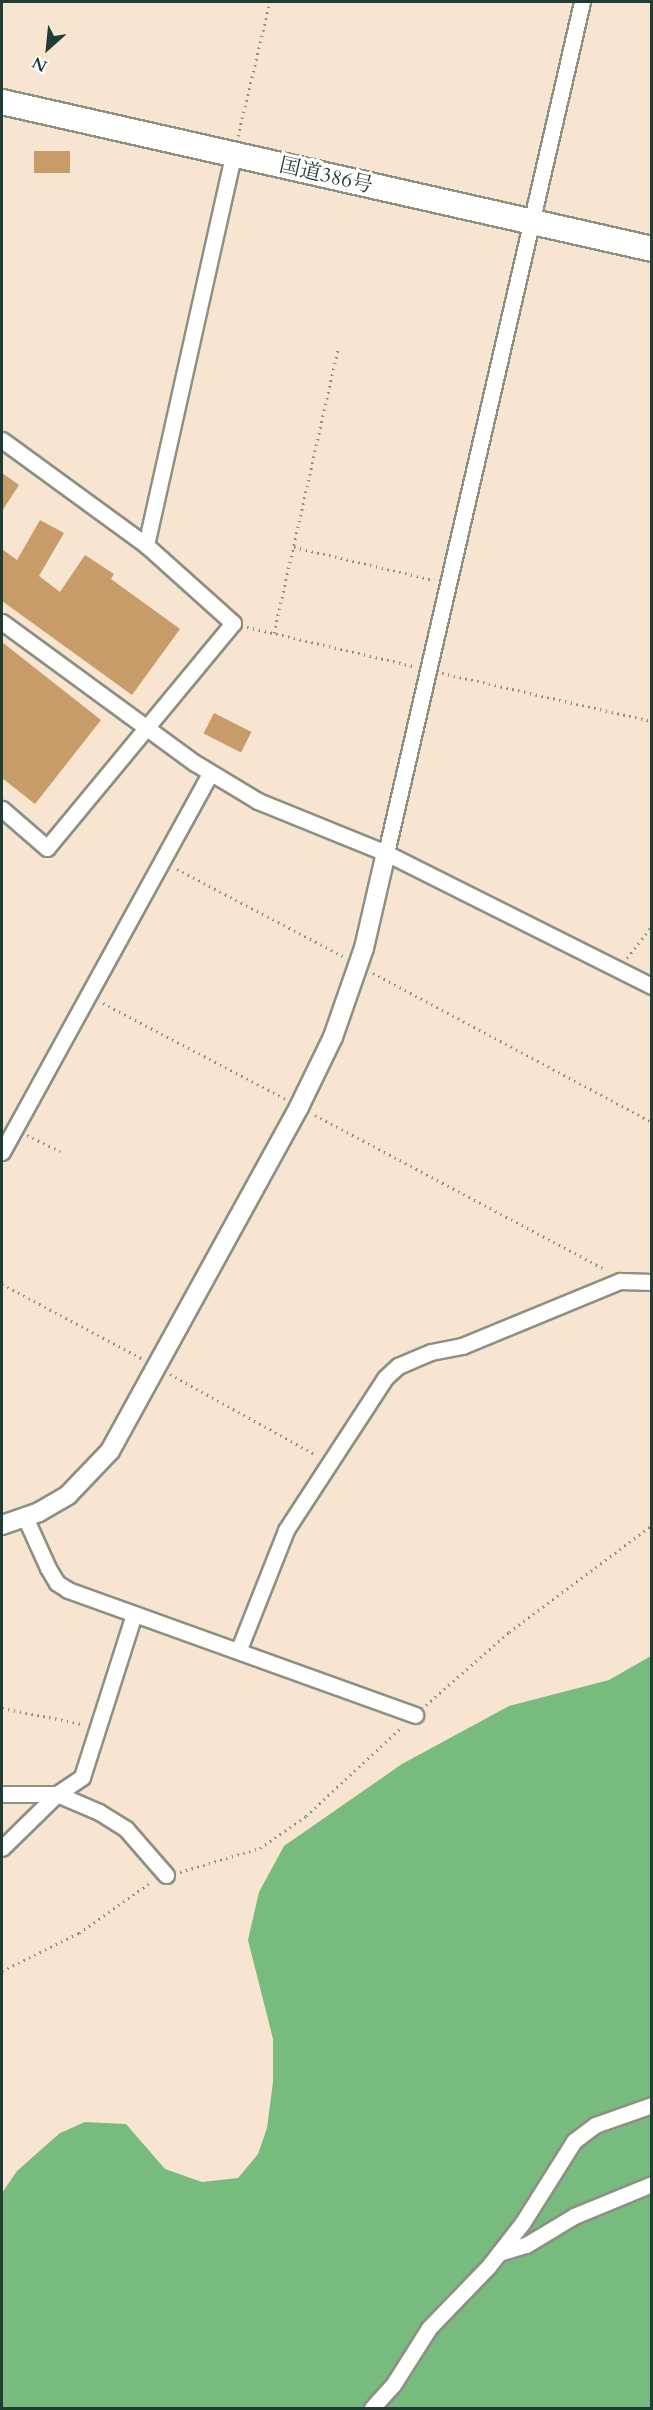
<!DOCTYPE html>
<html>
<head>
<meta charset="utf-8">
<style>
	body { margin:0 }
	#map { position:relative; width:653px; height:2410px; overflow:hidden; background:#f8e5d1; font-family:Cardo,"Noto Serif JP",serif }
	div>[style] { position:absolute }
	[style*='--x'] { left:calc(var(--x)*1px); top:calc(var(--y)*1px); width:calc(var(--w)*1px); rotate:calc(var(--a)*1deg) }
	.forest>* { inset:0; background:#78bb7e }
	.building>* { inset:0; background:#c89c69; transform-origin:0 0 }
	.path>* { height:3px; margin-top:-1.5px; transform-origin:0; background:repeating-linear-gradient(90deg,#8c9182 0 1.5px,transparent 0 6px) }
	.roads { filter:drop-shadow(2px 0 #8c9182) drop-shadow(-2px 0 #8c9182) drop-shadow(0 2px #8c9182) drop-shadow(0 -2px #8c9182) }
	.minor>* { height:15px; margin:-7.5px; padding:0 7.5px; transform-origin:7.5px; border-radius:7.5px; background:#fff }
	.tertiary>* { height:18px; margin:-9px; padding:0 9px; transform-origin:9px; border-radius:9px; background:#fff }
	.trunk>* { height:24px; margin:-12px; padding:0 12px; transform-origin:12px; border-radius:12px; background:#fff }
	span { translate:-50% -50%; white-space:nowrap; text-align:center; line-height:1.15; -webkit-text-stroke:6px #fff; paint-order:stroke }
	.street-label { font-size:21px; color:#1f3d34 }
	.frame { position:absolute; inset:0; border:3px solid #1f3d34; pointer-events:none }
	.north { position:absolute; left:18px; top:18px; width:60px; height:60px; -webkit-text-stroke:4px #fff; paint-order:stroke; rotate:207deg; font-size:16px; font-weight:700; line-height:24px; text-align:center; color:#1f3d34 }
	.north::after { content:''; display:block; margin:auto; width:21px; height:27px; background:#1f3d34; clip-path:polygon(50% 0,100% 100%,50% 72%,0 100%) }
</style>
</head>
<body>
<div id="map">
	<div class="forest">
		<i style="clip-path:polygon(651px 1656px,651px 2408px,2px 2408px,2px 2193px,17px 2171px,60px 2133px,85px 2122px,126px 2124px,165px 2169px,202px 2182px,238px 2178px,258px 2154px,267px 2128px,273px 2082px,273px 2039px,248px 1940px,259px 1892px,284px 1846px,402px 1764px,509px 1706px,609px 1680px)"></i>
	</div>
	<div class="building">
		<i style="left:70px;top:151px;width:22px;height:36px;rotate:90deg"></i>
		<i style="clip-path:polygon(2px 473px,19px 485px,2px 511px)"></i>
		<i style="clip-path:polygon(40px 520px,64px 533px,39px 576px,60px 592px,85px 555px,114px 574px,111px 579px,180px 629px,132px 695px,2px 601px,2px 549px,17px 560px)"></i>
		<i style="clip-path:polygon(2px 642px,101px 720px,35px 804px,2px 778px)"></i>
		<i style="left:214px;top:713px;width:42px;height:23px;rotate:27deg"></i>
	</div>
	<div class="path">
		<i style="--x:238;--y:136;--w:138;--a:-76.6"></i>
		<i style="--x:294;--y:547;--w:144;--a:13.3"></i>
		<i style="--x:247;--y:627;--w:171;--a:13.2"></i>
		<i style="--x:274;--y:633;--w:292;--a:-77.3"></i>
		<i style="--x:442;--y:673;--w:215;--a:12.9"></i>
		<i style="--x:177;--y:869;--w:187;--a:27.7"></i>
		<i style="--x:627;--y:958;--w:41;--a:-52"></i>
		<i style="--x:373;--y:973;--w:316;--a:28.1"></i>
		<i style="--x:103;--y:1003;--w:207;--a:27.7"></i>
		<i style="--x:315;--y:1115;--w:330;--a:28"></i>
		<i style="--x:27;--y:1135;--w:37;--a:26"></i>
		<i style="--x:2;--y:1284;--w:160;--a:28"></i>
		<i style="--x:170;--y:1374;--w:167;--a:29"></i>
		<i style="--x:426;--y:1705;--w:111;--a:-41.3"></i>
		<i style="--x:509;--y:1632;--w:179;--a:-36.8"></i>
		<i style="--x:2;--y:1708;--w:82;--a:11.3"></i>
		<i style="--x:180;--y:1872;--w:84;--a:-16.7"></i>
		<i style="--x:260;--y:1848;--w:56;--a:-34.8"></i>
		<i style="--x:306;--y:1816;--w:132;--a:-42.9"></i>
		<i style="--x:2;--y:1971;--w:86;--a:-26.3"></i>
		<i style="--x:79;--y:1933;--w:88;--a:-35.3"></i>
	</div>
	<div class="roads">
		<div class="minor">
			<i style="--x:2;--y:440;--w:178;--a:36.1"></i>
			<i style="--x:146;--y:545;--w:117;--a:41.9"></i>
			<i style="--x:233;--y:623;--w:292;--a:129.6"></i>
			<i style="--x:47;--y:848;--w:60;--a:-139.1"></i>
			<i style="--x:146;--y:545;--w:400;--a:-77.4"></i>
			<i style="--x:2;--y:622;--w:239;--a:36.2"></i>
			<i style="--x:195;--y:763;--w:74;--a:31.1"></i>
			<i style="--x:258;--y:801;--w:138;--a:22.1"></i>
			<i style="--x:386;--y:853;--w:297;--a:26.6"></i>
			<i style="--x:386;--y:853;--w:873;--a:-77.03"></i>
			<i style="--x:2;--y:1152;--w:431;--a:-61.2"></i>
			<i style="--x:25;--y:1517;--w:56;--a:65.7"></i>
			<i style="--x:48;--y:1568;--w:17;--a:59"></i>
			<i style="--x:57;--y:1583;--w:13;--a:32"></i>
			<i style="--x:68;--y:1590;--w:369;--a:19.8"></i>
			<i style="--x:239;--y:1649;--w:128;--a:-68.4"></i>
			<i style="--x:286;--y:1530;--w:181;--a:-56.9"></i>
			<i style="--x:385;--y:1378;--w:18;--a:-43"></i>
			<i style="--x:398;--y:1366;--w:36;--a:-23"></i>
			<i style="--x:431;--y:1352;--w:32;--a:-11"></i>
			<i style="--x:462;--y:1346;--w:171;--a:-22.4"></i>
			<i style="--x:620;--y:1281;--w:32;--a:2"></i>
			<i style="--x:2;--y:1794;--w:55;--a:0"></i>
			<i style="--x:57;--y:1794;--w:46;--a:23.2"></i>
			<i style="--x:99;--y:1812;--w:32;--a:32"></i>
			<i style="--x:126;--y:1829;--w:61;--a:49"></i>
			<i style="--x:2;--y:1848;--w:77;--a:-44.5"></i>
			<i style="--x:57;--y:1794;--w:30;--a:-34"></i>
			<i style="--x:82;--y:1777;--w:171;--a:-72.3"></i>
			<i style="--x:499;--y:2253;--w:28;--a:-17"></i>
			<i style="--x:526;--y:2245;--w:56;--a:-31.1"></i>
			<i style="--x:574;--y:2216;--w:84;--a:-22.3"></i>
			<i style="--x:372;--y:2408;--w:31;--a:-48"></i>
			<i style="--x:393;--y:2385;--w:67;--a:-57.7"></i>
			<i style="--x:429;--y:2328;--w:85;--a:-46"></i>
			<i style="--x:488;--y:2267;--w:57;--a:-52.1"></i>
			<i style="--x:523;--y:2222;--w:96;--a:-57.8"></i>
			<i style="--x:574;--y:2141;--w:26;--a:-37"></i>
			<i style="--x:595;--y:2125;--w:60;--a:-19.3"></i>
		</div>
		<div class="tertiary">
			<i style="--x:2;--y:1525;--w:39;--a:-19"></i>
			<i style="--x:39;--y:1512;--w:34;--a:-30"></i>
			<i style="--x:68;--y:1495;--w:61;--a:-46.3"></i>
			<i style="--x:110;--y:1451;--w:393;--a:-61.2"></i>
			<i style="--x:299;--y:1107;--w:78;--a:-64.1"></i>
			<i style="--x:333;--y:1037;--w:94;--a:-70.8"></i>
			<i style="--x:364;--y:948;--w:98;--a:-77"></i>
		</div>
		<div class="trunk">
			<i style="--x:2;--y:102;--w:666;--a:12.74"></i>
		</div>
	</div>
	<div class="street-label">
		<span style="left:326px;top:176px;rotate:13deg">国道386号</span>
	</div>
	<div class="frame"></div>
	<div class="north">N</div>
</div>
</body>
</html>
